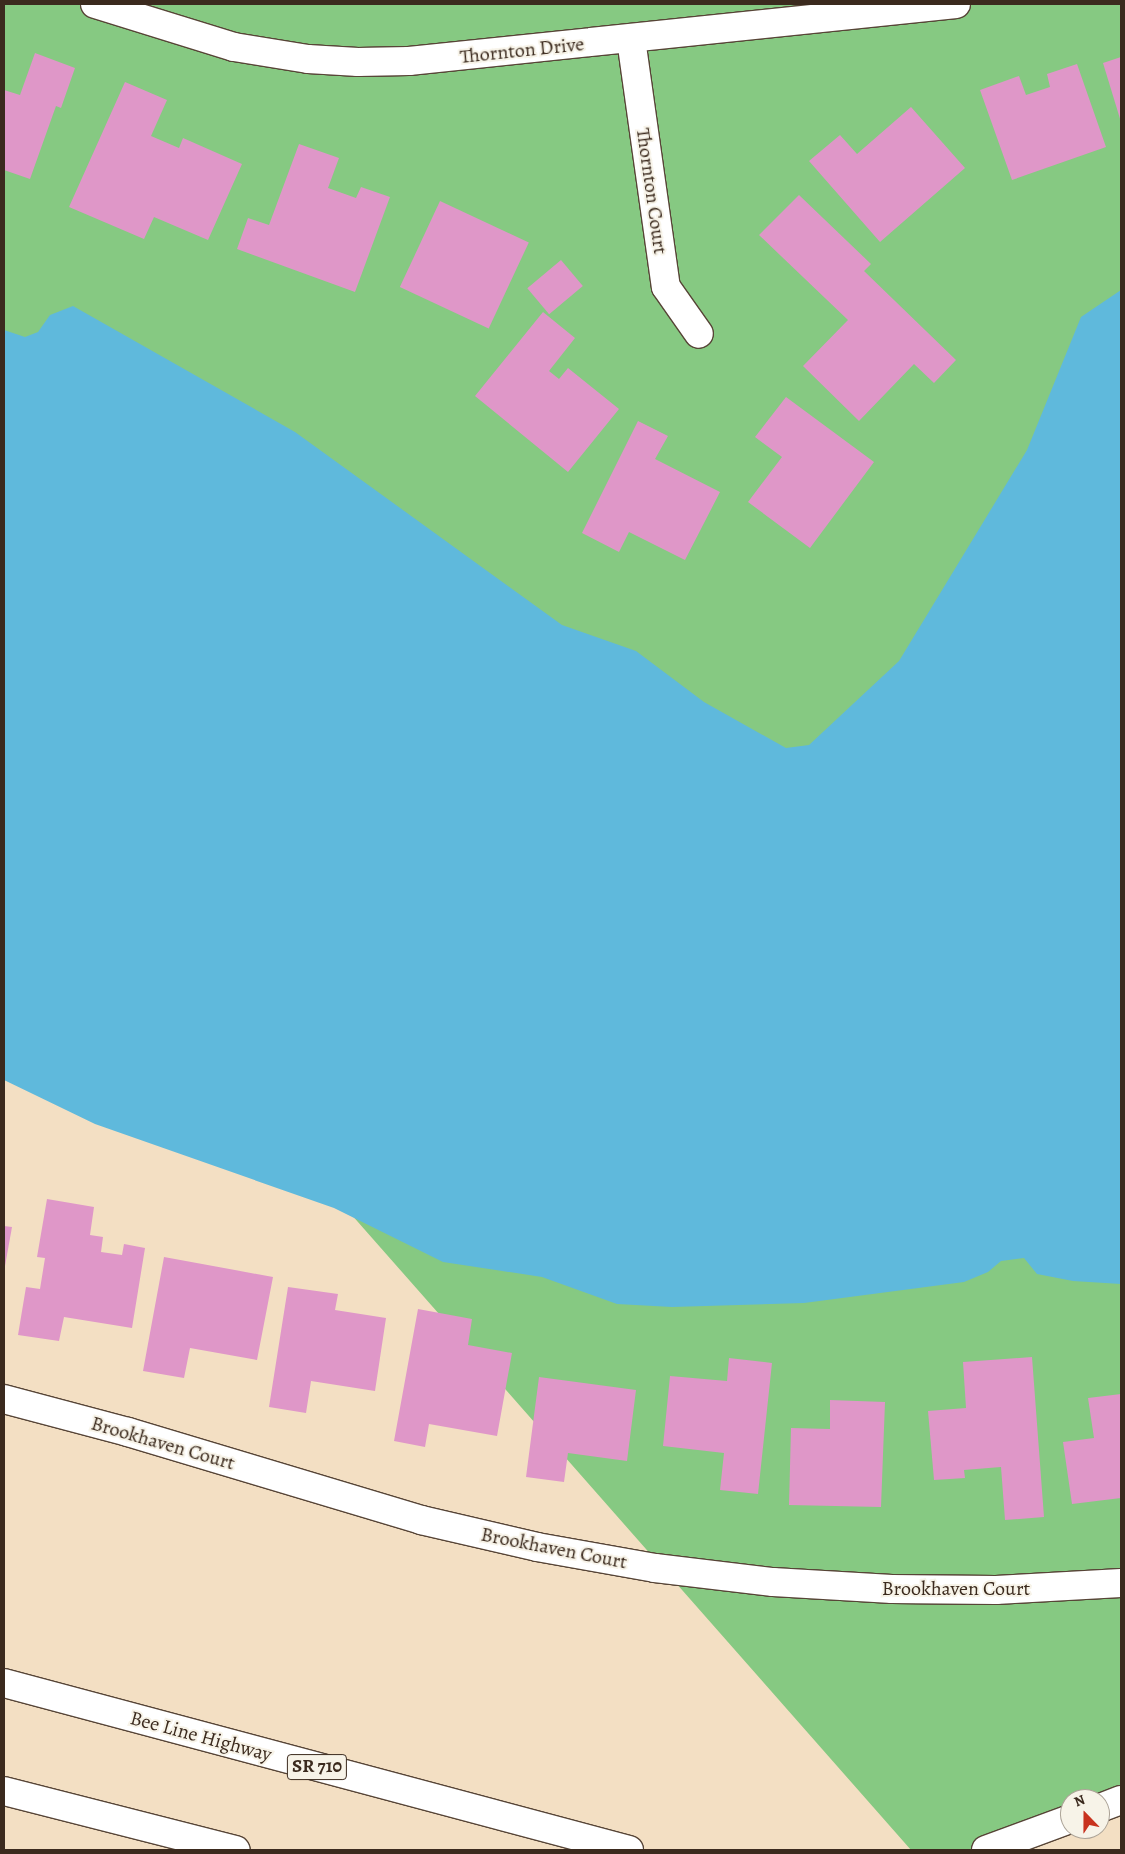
<!DOCTYPE html>
<html>
<head>
<meta charset="utf-8">
<style>
	body { margin:0 }
	#map { position:relative; width:1125px; height:1854px; overflow:hidden; background:#f3dfc3; font-family:Alegreya,serif }
	div>[style] { position:absolute }
	[style*='--x'] { left:calc(var(--x)*1px); top:calc(var(--y)*1px); width:calc(var(--w)*1px); rotate:calc(var(--a)*1deg) }
	.green>* { inset:0; background:#86c982 }
	.water>* { inset:0; background:#5fb9dc }
	.building>* { inset:0; background:#df97c8; transform-origin:0 0 }
	.roads { filter:drop-shadow(1px 0 #574537) drop-shadow(-1px 0 #574537) drop-shadow(0 1px #574537) drop-shadow(0 -1px #574537) }
	.minor>* { height:28px; margin:-14px; padding:0 14px; transform-origin:14px; border-radius:14px; background:#fff }
	.major>* { height:28px; margin:-14px; padding:0 14px; transform-origin:14px; border-radius:14px; background:#fff }
	.highway>* { height:28px; margin:-14px; padding:0 14px; transform-origin:14px; border-radius:14px; background:#fff }
	span { translate:-50% -50%; white-space:nowrap; text-align:center; line-height:1.15; -webkit-text-stroke:4px #f7f3e8; paint-order:stroke }
	.shield-label span { padding:1px 4px; background:#f7f3e8; border:1px solid; border-radius:4px; -webkit-text-stroke-width:0 }
	.shield-label { font-size:19px; color:#3b2a1e; font-weight:700 }
	.street-label { font-size:20px; color:#3b2a1e }
	.frame { position:absolute; inset:0; border:5px solid #3b2a1e; pointer-events:none }
	.north { position:absolute; left:1060px; top:1789px; width:50px; height:50px; box-sizing:border-box; background:#f7f3e8; border:1px solid #aca397; border-radius:50%; rotate:338deg; font-size:14px; font-weight:700; line-height:20px; text-align:center; color:#3b2a1e }
	.north::after { content:''; display:block; margin:auto; width:18px; height:22px; background:#c8321e; clip-path:polygon(50% 0,100% 100%,50% 72%,0 100%) }
</style>
</head>
<body>
<div id="map">
	<div class="green">
		<i style="clip-path:polygon(4px 4px,1121px 4px,1121px 1800px,1070px 1799px,1070px 1819px,986px 1850px,911px 1850px,4px 820px)"></i>
	</div>
	<div class="water">
		<i style="clip-path:polygon(1121px 290px,1121px 1284px,1073px 1281px,1037px 1274px,1024px 1258px,1001px 1261px,988px 1272px,964px 1282px,804px 1303px,672px 1307px,617px 1304px,542px 1277px,443px 1262px,334px 1208px,95px 1124px,4px 1080px,4px 330px,25px 337px,38px 332px,50px 315px,73px 306px,295px 432px,562px 625px,636px 651px,704px 702px,786px 748px,809px 745px,899px 661px,1027px 450px,1081px 317px)"></i>
	</div>
	<div class="building">
		<i style="clip-path:polygon(35px 53px,75px 68px,61px 108px,56px 106px,30px 179px,4px 170px,4px 90px,20px 95px)"></i>
		<i style="clip-path:polygon(1121px 57px,1121px 122px,1103px 63px)"></i>
		<i style="clip-path:polygon(1077px 64px,1106px 147px,1012px 180px,980px 90px,1019px 76px,1026px 95px,1050px 87px,1047px 74px)"></i>
		<i style="clip-path:polygon(125px 82px,167px 100px,151px 136px,179px 148px,183px 138px,242px 164px,208px 240px,154px 217px,144px 239px,69px 207px)"></i>
		<i style="clip-path:polygon(911px 107px,965px 168px,880px 242px,809px 161px,840px 135px,857px 154px)"></i>
		<i style="clip-path:polygon(299px 144px,339px 158px,328px 188px,356px 198px,361px 187px,390px 197px,355px 292px,237px 249px,248px 218px,269px 225px)"></i>
		<i style="clip-path:polygon(799px 195px,871px 264px,864px 271px,956px 360px,934px 383px,914px 364px,859px 421px,803px 366px,848px 320px,759px 235px)"></i>
		<i style="left:440px;top:201px;width:98px;height:95px;rotate:25deg"></i>
		<i style="left:561px;top:260px;width:34px;height:44px;rotate:50deg"></i>
		<i style="clip-path:polygon(543px 312px,575px 338px,549px 371px,559px 379px,568px 368px,619px 409px,568px 472px,475px 396px)"></i>
		<i style="clip-path:polygon(786px 397px,874px 462px,810px 548px,748px 502px,782px 457px,755px 437px)"></i>
		<i style="clip-path:polygon(638px 421px,668px 436px,655px 459px,720px 492px,685px 560px,629px 532px,619px 552px,582px 533px)"></i>
		<i style="clip-path:polygon(47px 1199px,94px 1207px,90px 1235px,103px 1237px,101px 1252px,122px 1255px,124px 1244px,145px 1248px,132px 1328px,64px 1317px,59px 1341px,18px 1335px,26px 1287px,40px 1289px,45px 1258px,37px 1257px)"></i>
		<i style="clip-path:polygon(4px 1226px,12px 1227px,5px 1266px,4px 1266px)"></i>
		<i style="clip-path:polygon(164px 1257px,273px 1277px,257px 1360px,190px 1348px,184px 1378px,143px 1371px)"></i>
		<i style="clip-path:polygon(288px 1287px,338px 1294px,335px 1310px,386px 1318px,375px 1391px,311px 1381px,306px 1413px,269px 1407px)"></i>
		<i style="clip-path:polygon(418px 1309px,472px 1319px,468px 1345px,512px 1353px,497px 1436px,429px 1424px,425px 1447px,394px 1441px)"></i>
		<i style="clip-path:polygon(1032px 1357px,1044px 1517px,1005px 1520px,1001px 1467px,964px 1470px,965px 1478px,934px 1480px,928px 1411px,966px 1408px,963px 1362px)"></i>
		<i style="clip-path:polygon(729px 1358px,772px 1363px,758px 1494px,720px 1490px,724px 1453px,663px 1446px,670px 1376px,727px 1381px)"></i>
		<i style="clip-path:polygon(539px 1377px,636px 1390px,627px 1461px,568px 1453px,564px 1482px,526px 1477px)"></i>
		<i style="clip-path:polygon(1121px 1394px,1121px 1498px,1072px 1504px,1063px 1442px,1094px 1438px,1088px 1398px)"></i>
		<i style="clip-path:polygon(830px 1400px,885px 1402px,881px 1507px,789px 1505px,791px 1428px,830px 1429px)"></i>
	</div>
	<div class="roads">
		<div class="minor">
			<i style="--x:95;--y:4;--w:145;--a:17.2"></i>
			<i style="--x:234;--y:47;--w:75;--a:9.2"></i>
			<i style="--x:308;--y:59;--w:50;--a:3.4"></i>
			<i style="--x:358;--y:62;--w:51;--a:-1.1"></i>
			<i style="--x:409;--y:61;--w:550;--a:-5.95"></i>
			<i style="--x:631;--y:39;--w:250;--a:82"></i>
			<i style="--x:666;--y:287;--w:57;--a:54.9"></i>
			<i style="--x:4;--y:1399;--w:128;--a:14.9"></i>
			<i style="--x:128;--y:1432;--w:306;--a:16.7"></i>
			<i style="--x:421;--y:1520;--w:119;--a:13.1"></i>
			<i style="--x:537;--y:1547;--w:120;--a:10.1"></i>
			<i style="--x:655;--y:1568;--w:119;--a:6.8"></i>
			<i style="--x:773;--y:1582;--w:119;--a:3.4"></i>
			<i style="--x:892;--y:1589;--w:104;--a:0.6"></i>
			<i style="--x:996;--y:1590;--w:125;--a:-3.2"></i>
		</div>
		<div class="major">
			<i style="--x:1100;--y:1808;--w:22;--a:-21"></i>
			<i style="--x:986;--y:1850;--w:90;--a:-20.3"></i>
		</div>
		<div class="highway">
			<i style="--x:4;--y:1683;--w:647;--a:14.96"></i>
			<i style="--x:4;--y:1791;--w:239;--a:14.3"></i>
		</div>
	</div>
	<div class="shield-label">
		<span style="left:317px;top:1767px">SR 710</span>
	</div>
	<div class="street-label">
		<span style="left:522px;top:50px;rotate:-6deg">Thornton Drive</span>
		<span style="left:652px;top:191px;rotate:82deg">Thornton Court</span>
		<span style="left:163px;top:1443px;rotate:16deg">Brookhaven Court</span>
		<span style="left:554px;top:1548px;rotate:11deg">Brookhaven Court</span>
		<span style="left:956px;top:1588px">Brookhaven Court</span>
		<span style="left:201px;top:1736px;rotate:15deg">Bee Line Highway</span>
	</div>
	<div class="frame"></div>
	<div class="north">N</div>
</div>
</body>
</html>
